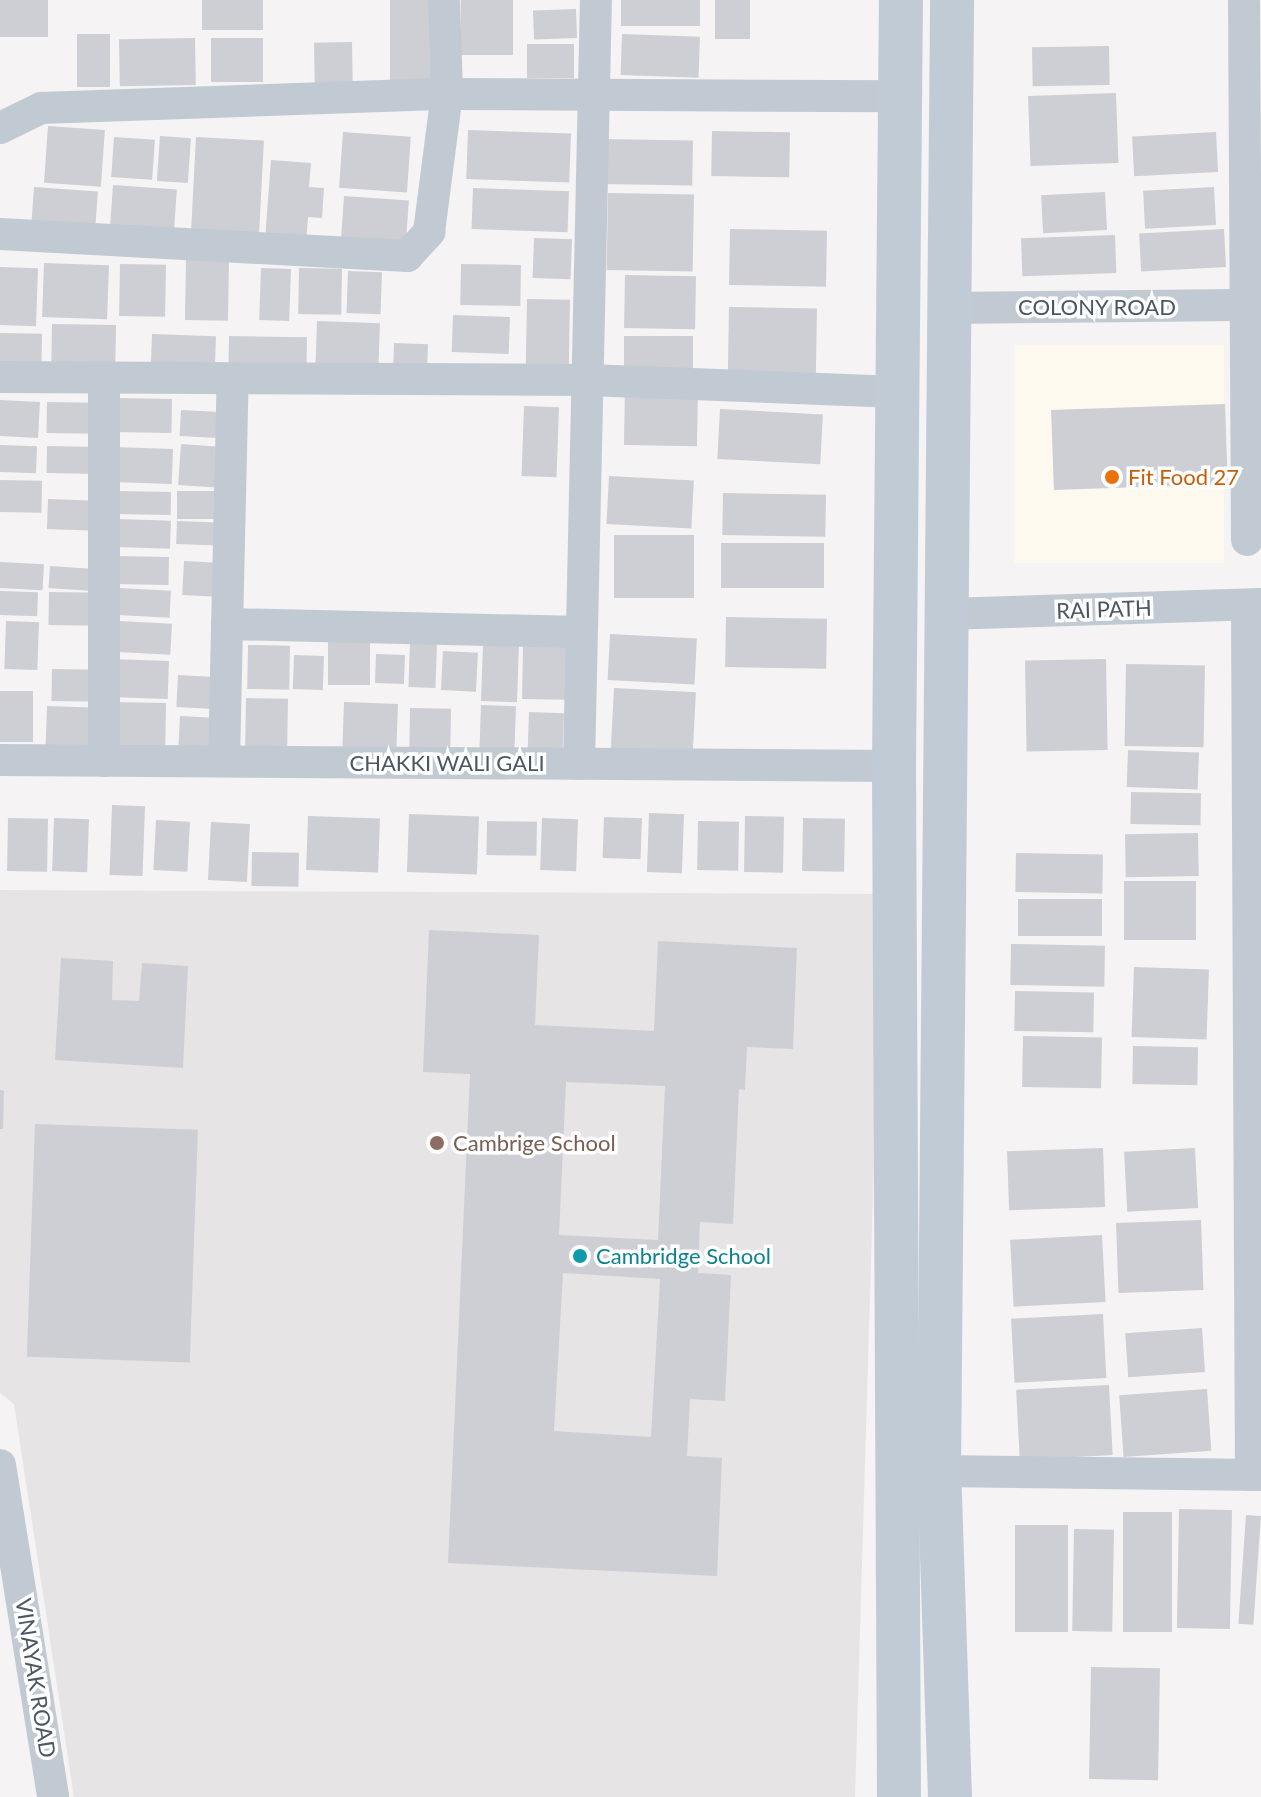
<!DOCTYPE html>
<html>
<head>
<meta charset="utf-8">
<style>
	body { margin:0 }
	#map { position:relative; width:1261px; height:1797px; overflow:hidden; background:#f5f3f3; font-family:Lato,sans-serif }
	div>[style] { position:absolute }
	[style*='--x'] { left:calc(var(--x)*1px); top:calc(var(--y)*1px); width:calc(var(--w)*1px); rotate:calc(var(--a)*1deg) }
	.commercial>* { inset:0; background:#fdf9ef; transform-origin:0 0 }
	.education>* { inset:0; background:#e6e4e5 }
	.building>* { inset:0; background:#cdcfd5; transform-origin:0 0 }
	.street>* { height:32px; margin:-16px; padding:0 16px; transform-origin:16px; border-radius:16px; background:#c1cad2 }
	.secondary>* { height:44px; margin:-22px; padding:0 22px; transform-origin:22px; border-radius:22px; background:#c1cbd6 }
	.dots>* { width:22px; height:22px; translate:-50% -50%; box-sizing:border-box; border:4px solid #fff; border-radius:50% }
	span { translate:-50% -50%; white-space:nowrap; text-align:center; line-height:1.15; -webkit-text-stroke:7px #fff; paint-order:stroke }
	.street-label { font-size:22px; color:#4a5661 }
	.food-label { font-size:22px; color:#c56008 }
	.left { translate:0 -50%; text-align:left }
	.education-label { font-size:22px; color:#785e54 }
	.culture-label { font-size:22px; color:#0d838f }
</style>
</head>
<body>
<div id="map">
	<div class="commercial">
		<i style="left:1014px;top:345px;width:210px;height:218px"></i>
	</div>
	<div class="education">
		<i style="clip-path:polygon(0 890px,882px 894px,855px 1797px,74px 1797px,14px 1404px,0 1393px)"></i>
	</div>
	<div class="building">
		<i style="left:0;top:0;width:48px;height:37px"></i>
		<i style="left:202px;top:0;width:61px;height:30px"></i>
		<i style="left:390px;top:0;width:48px;height:89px"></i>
		<i style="left:461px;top:0;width:52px;height:55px"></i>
		<i style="left:621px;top:0;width:79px;height:26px"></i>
		<i style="left:715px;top:0;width:35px;height:39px"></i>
		<i style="left:576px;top:9px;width:29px;height:43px;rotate:88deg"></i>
		<i style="left:77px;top:34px;width:33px;height:53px"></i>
		<i style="left:622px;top:34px;width:78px;height:41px;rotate:2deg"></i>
		<i style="left:195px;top:38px;width:47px;height:76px;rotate:89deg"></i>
		<i style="left:211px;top:38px;width:52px;height:44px"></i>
		<i style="left:352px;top:42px;width:49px;height:38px;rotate:89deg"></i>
		<i style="left:527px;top:44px;width:47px;height:34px"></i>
		<i style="left:1109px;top:46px;width:39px;height:77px;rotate:89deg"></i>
		<i style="left:1116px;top:93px;width:70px;height:88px;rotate:88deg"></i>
		<i style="left:48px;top:126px;width:57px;height:57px;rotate:4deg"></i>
		<i style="left:468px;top:130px;width:103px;height:49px;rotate:2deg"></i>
		<i style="left:712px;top:131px;width:78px;height:45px;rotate:1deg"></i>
		<i style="left:343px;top:132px;width:68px;height:56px;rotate:4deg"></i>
		<i style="left:1216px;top:132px;width:40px;height:84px;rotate:87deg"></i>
		<i style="left:160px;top:136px;width:31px;height:45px;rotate:4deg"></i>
		<i style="left:114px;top:137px;width:41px;height:40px;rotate:4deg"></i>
		<i style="left:196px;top:137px;width:68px;height:93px;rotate:3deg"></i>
		<i style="left:601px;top:139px;width:92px;height:45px;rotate:1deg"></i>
		<i style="clip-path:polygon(271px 160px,311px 163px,309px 187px,324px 188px,322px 218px,308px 217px,306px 243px,265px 240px)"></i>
		<i style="left:113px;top:185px;width:64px;height:42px;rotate:4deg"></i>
		<i style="left:34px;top:187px;width:64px;height:39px;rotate:4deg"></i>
		<i style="left:1214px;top:187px;width:38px;height:71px;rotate:87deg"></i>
		<i style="left:473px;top:188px;width:96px;height:41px;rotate:2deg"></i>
		<i style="left:1105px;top:192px;width:38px;height:64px;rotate:87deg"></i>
		<i style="left:608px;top:193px;width:86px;height:77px;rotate:1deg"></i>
		<i style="left:344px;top:196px;width:65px;height:47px;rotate:4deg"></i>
		<i style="left:730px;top:229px;width:97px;height:56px;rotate:1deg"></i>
		<i style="left:1224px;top:229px;width:38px;height:85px;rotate:87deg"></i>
		<i style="left:1115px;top:235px;width:38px;height:94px;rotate:88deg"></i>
		<i style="left:534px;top:238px;width:38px;height:40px;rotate:2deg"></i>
		<i style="left:186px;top:260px;width:43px;height:60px;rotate:1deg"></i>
		<i style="left:44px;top:263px;width:65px;height:54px;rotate:2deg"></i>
		<i style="left:120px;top:264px;width:46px;height:52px;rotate:1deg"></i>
		<i style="left:461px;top:264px;width:60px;height:41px;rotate:1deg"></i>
		<i style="left:0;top:267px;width:38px;height:58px;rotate:2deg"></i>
		<i style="left:261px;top:268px;width:30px;height:52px;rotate:2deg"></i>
		<i style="left:299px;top:268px;width:43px;height:46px;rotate:1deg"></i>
		<i style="left:348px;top:271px;width:34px;height:42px;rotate:2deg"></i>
		<i style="left:625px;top:275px;width:71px;height:53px;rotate:1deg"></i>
		<i style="left:527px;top:299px;width:43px;height:69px;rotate:1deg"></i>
		<i style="left:729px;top:307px;width:88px;height:74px;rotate:1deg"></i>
		<i style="left:453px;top:315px;width:57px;height:37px;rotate:2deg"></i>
		<i style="left:317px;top:321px;width:63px;height:50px;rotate:2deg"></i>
		<i style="left:52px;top:324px;width:64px;height:46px;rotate:1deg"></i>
		<i style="left:0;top:333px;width:42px;height:38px;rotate:1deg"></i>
		<i style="left:152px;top:334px;width:64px;height:40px;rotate:2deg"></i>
		<i style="left:229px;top:336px;width:78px;height:36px;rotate:1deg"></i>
		<i style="left:624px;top:336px;width:69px;height:33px"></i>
		<i style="left:394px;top:343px;width:34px;height:31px;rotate:2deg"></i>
		<i style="left:625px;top:386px;width:73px;height:59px;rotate:1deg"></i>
		<i style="left:112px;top:398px;width:60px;height:34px;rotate:1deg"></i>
		<i style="left:0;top:400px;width:40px;height:36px;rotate:3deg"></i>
		<i style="left:47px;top:402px;width:48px;height:31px;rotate:1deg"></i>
		<i style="left:1225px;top:404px;width:80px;height:174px;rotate:88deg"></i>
		<i style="left:524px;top:406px;width:35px;height:70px;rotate:2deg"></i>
		<i style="left:720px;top:409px;width:103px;height:50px;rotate:3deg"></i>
		<i style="left:181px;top:410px;width:43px;height:26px;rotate:3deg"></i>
		<i style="left:181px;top:444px;width:46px;height:41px;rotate:4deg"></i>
		<i style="left:0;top:445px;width:37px;height:27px;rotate:2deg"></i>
		<i style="left:47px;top:446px;width:51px;height:27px;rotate:1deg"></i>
		<i style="left:113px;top:447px;width:60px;height:35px;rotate:2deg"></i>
		<i style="left:609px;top:476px;width:85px;height:48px;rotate:3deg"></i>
		<i style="left:0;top:480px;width:42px;height:32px;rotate:1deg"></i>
		<i style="left:116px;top:491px;width:55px;height:23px;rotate:1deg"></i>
		<i style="left:177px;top:491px;width:46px;height:28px"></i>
		<i style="left:723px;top:493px;width:103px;height:42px;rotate:1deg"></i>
		<i style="left:48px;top:499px;width:48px;height:30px;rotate:2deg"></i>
		<i style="left:118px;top:519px;width:53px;height:28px;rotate:2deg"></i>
		<i style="left:177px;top:521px;width:47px;height:23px;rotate:2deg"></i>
		<i style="left:614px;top:535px;width:80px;height:63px"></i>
		<i style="left:721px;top:543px;width:103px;height:45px"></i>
		<i style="left:115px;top:556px;width:54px;height:28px;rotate:1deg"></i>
		<i style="left:184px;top:561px;width:40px;height:34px;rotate:3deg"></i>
		<i style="left:0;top:562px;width:44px;height:26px;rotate:3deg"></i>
		<i style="left:50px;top:566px;width:48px;height:22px;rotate:4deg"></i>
		<i style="left:119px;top:588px;width:52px;height:27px;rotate:3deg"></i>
		<i style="left:0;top:591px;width:38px;height:24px;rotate:2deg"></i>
		<i style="left:49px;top:592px;width:50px;height:33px;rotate:1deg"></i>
		<i style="left:726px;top:617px;width:101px;height:50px;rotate:1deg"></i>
		<i style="left:6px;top:621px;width:33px;height:48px;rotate:2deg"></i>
		<i style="left:119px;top:621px;width:53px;height:31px;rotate:3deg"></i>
		<i style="left:610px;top:634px;width:87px;height:46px;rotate:3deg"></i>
		<i style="left:328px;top:642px;width:42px;height:43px"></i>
		<i style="left:410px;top:643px;width:27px;height:44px;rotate:2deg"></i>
		<i style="left:483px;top:644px;width:36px;height:57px;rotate:2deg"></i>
		<i style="left:248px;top:645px;width:42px;height:44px;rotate:1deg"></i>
		<i style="left:523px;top:646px;width:44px;height:53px;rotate:1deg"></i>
		<i style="left:443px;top:651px;width:35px;height:39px;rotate:3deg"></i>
		<i style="left:376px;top:654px;width:29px;height:29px;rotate:2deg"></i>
		<i style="left:294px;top:655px;width:30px;height:34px;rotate:2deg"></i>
		<i style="left:111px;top:659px;width:58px;height:38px;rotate:2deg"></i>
		<i style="left:1106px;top:659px;width:91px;height:81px;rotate:89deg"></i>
		<i style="left:1126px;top:664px;width:79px;height:82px;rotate:1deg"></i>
		<i style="left:52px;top:669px;width:48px;height:32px;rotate:1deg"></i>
		<i style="left:178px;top:675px;width:37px;height:32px;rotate:3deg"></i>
		<i style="left:614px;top:688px;width:82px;height:60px;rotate:3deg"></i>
		<i style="left:0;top:691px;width:33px;height:51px"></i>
		<i style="left:246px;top:698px;width:42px;height:53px;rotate:1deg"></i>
		<i style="left:110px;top:702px;width:56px;height:49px;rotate:1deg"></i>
		<i style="left:344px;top:702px;width:54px;height:46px;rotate:2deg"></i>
		<i style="left:481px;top:705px;width:35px;height:44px;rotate:2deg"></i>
		<i style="left:47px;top:706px;width:52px;height:42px;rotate:2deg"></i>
		<i style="left:410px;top:708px;width:41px;height:51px;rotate:1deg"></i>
		<i style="left:529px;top:712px;width:35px;height:40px;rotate:2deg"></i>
		<i style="left:180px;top:716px;width:43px;height:39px;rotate:3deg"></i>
		<i style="left:1128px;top:750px;width:71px;height:37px;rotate:2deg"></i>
		<i style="left:1131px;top:792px;width:70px;height:32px;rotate:1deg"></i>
		<i style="left:112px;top:805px;width:33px;height:70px;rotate:2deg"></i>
		<i style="left:649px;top:813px;width:35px;height:59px;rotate:2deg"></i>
		<i style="left:409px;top:814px;width:70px;height:58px;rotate:2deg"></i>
		<i style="left:308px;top:816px;width:72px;height:54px;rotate:2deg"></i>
		<i style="left:745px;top:816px;width:39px;height:56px;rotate:1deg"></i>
		<i style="left:604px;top:817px;width:38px;height:41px;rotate:2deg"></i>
		<i style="left:8px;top:818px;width:40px;height:53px;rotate:1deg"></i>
		<i style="left:54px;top:818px;width:35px;height:53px;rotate:2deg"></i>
		<i style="left:542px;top:818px;width:36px;height:52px;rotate:2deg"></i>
		<i style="left:803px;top:818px;width:42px;height:53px;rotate:1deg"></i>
		<i style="left:156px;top:820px;width:34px;height:50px;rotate:3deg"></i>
		<i style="left:487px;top:821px;width:50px;height:34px;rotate:1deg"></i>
		<i style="left:698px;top:821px;width:41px;height:49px;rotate:1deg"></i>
		<i style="left:211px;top:822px;width:39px;height:58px;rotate:3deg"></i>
		<i style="left:1198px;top:833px;width:43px;height:73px;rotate:89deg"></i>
		<i style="left:252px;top:852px;width:47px;height:34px;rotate:1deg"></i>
		<i style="left:1016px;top:853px;width:87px;height:39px;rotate:1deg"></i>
		<i style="left:1124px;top:881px;width:72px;height:59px"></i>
		<i style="left:1018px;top:899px;width:84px;height:37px"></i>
		<i style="clip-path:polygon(evenodd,429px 930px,539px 935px,535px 1025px,654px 1031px,658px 941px,797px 948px,793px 1049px,747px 1047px,745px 1090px,739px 1089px,733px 1224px,700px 1222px,698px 1273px,731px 1275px,725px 1401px,690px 1399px,687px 1456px,722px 1458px,717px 1576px,448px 1563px,470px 1074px,423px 1072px,429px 930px,566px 1082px,665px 1086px,658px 1240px,559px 1235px,566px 1082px,429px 930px,563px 1273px,660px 1279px,651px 1437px,554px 1431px,563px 1273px)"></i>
		<i style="left:1011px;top:944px;width:94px;height:41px;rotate:1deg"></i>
		<i style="clip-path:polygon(61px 958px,113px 961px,112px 1000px,139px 1001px,142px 963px,188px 966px,183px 1068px,55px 1060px)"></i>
		<i style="left:1134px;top:967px;width:75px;height:70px;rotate:2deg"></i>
		<i style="left:1015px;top:991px;width:79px;height:40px;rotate:1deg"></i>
		<i style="left:1023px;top:1036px;width:79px;height:51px;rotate:1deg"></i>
		<i style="left:1133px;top:1046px;width:65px;height:38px;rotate:1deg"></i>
		<i style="clip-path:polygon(0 1090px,4px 1091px,3px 1129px,0 1129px)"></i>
		<i style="left:35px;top:1124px;width:163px;height:233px;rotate:2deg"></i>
		<i style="left:1103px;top:1148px;width:59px;height:96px;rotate:88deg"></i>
		<i style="left:1195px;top:1148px;width:60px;height:71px;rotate:87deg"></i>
		<i style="left:1201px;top:1220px;width:70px;height:85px;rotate:88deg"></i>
		<i style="left:1102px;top:1235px;width:67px;height:92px;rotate:87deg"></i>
		<i style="left:1103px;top:1314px;width:64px;height:92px;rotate:87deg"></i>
		<i style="left:1202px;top:1328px;width:44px;height:77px;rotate:86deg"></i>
		<i style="left:1109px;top:1385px;width:70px;height:93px;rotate:87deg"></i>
		<i style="left:1207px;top:1389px;width:62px;height:88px;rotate:86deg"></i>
		<i style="left:1179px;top:1509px;width:53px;height:119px;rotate:1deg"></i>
		<i style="left:1123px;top:1512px;width:49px;height:120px"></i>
		<i style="left:1246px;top:1515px;width:15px;height:109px;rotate:4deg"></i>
		<i style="left:1015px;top:1525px;width:53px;height:107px"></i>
		<i style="left:1074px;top:1529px;width:40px;height:102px;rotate:1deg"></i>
		<i style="left:1091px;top:1667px;width:69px;height:112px;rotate:1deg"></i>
	</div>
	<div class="street">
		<i style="--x:1244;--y:0;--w:540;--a:89.68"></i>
		<i style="--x:0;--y:128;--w:46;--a:-26"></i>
		<i style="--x:41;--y:108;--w:406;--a:-2"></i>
		<i style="--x:447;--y:94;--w:453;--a:0.3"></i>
		<i style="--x:0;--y:234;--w:408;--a:3.1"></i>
		<i style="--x:407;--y:256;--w:33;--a:-47"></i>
		<i style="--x:429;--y:232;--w:139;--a:-82.6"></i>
		<i style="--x:447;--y:94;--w:94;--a:-91.8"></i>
		<i style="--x:949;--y:308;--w:312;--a:-0.6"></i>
		<i style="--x:0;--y:377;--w:587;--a:0.29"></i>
		<i style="--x:587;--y:380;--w:311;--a:2.2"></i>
		<i style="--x:104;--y:380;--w:381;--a:90"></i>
		<i style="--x:1247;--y:605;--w:870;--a:89.74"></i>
		<i style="--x:946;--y:614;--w:315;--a:-1.8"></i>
		<i style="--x:227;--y:624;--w:354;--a:1.3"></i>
		<i style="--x:0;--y:760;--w:894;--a:0.38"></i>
		<i style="--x:224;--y:761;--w:383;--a:-88.7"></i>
		<i style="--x:579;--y:764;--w:764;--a:-88.73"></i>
		<i style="--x:0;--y:1465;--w:336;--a:80.9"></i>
		<i style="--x:939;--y:1471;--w:322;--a:0.7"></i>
	</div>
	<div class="secondary">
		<i style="--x:899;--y:1797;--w:1031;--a:-90.28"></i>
		<i style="--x:894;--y:766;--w:766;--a:-89.48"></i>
		<i style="--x:950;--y:1797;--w:326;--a:-91.9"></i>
		<i style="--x:939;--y:1471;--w:1471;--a:-89.49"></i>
	</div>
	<div class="dots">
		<i style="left:1112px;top:477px;background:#e8710a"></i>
		<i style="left:437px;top:1143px;background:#8d6e63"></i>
		<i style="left:580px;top:1256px;background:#0f9aa8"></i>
	</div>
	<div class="street-label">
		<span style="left:1097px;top:307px">COLONY ROAD</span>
		<span style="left:1104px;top:609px;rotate:-2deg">RAI PATH</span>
		<span style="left:447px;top:763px">CHAKKI WALI GALI</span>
		<span style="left:36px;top:1678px;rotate:81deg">VINAYAK ROAD</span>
	</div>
	<div class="food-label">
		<span class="left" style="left:1128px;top:477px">Fit Food 27</span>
	</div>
	<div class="education-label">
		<span class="left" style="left:453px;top:1143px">Cambrige School</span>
	</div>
	<div class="culture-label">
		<span class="left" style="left:596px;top:1256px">Cambridge School</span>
	</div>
</div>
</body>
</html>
